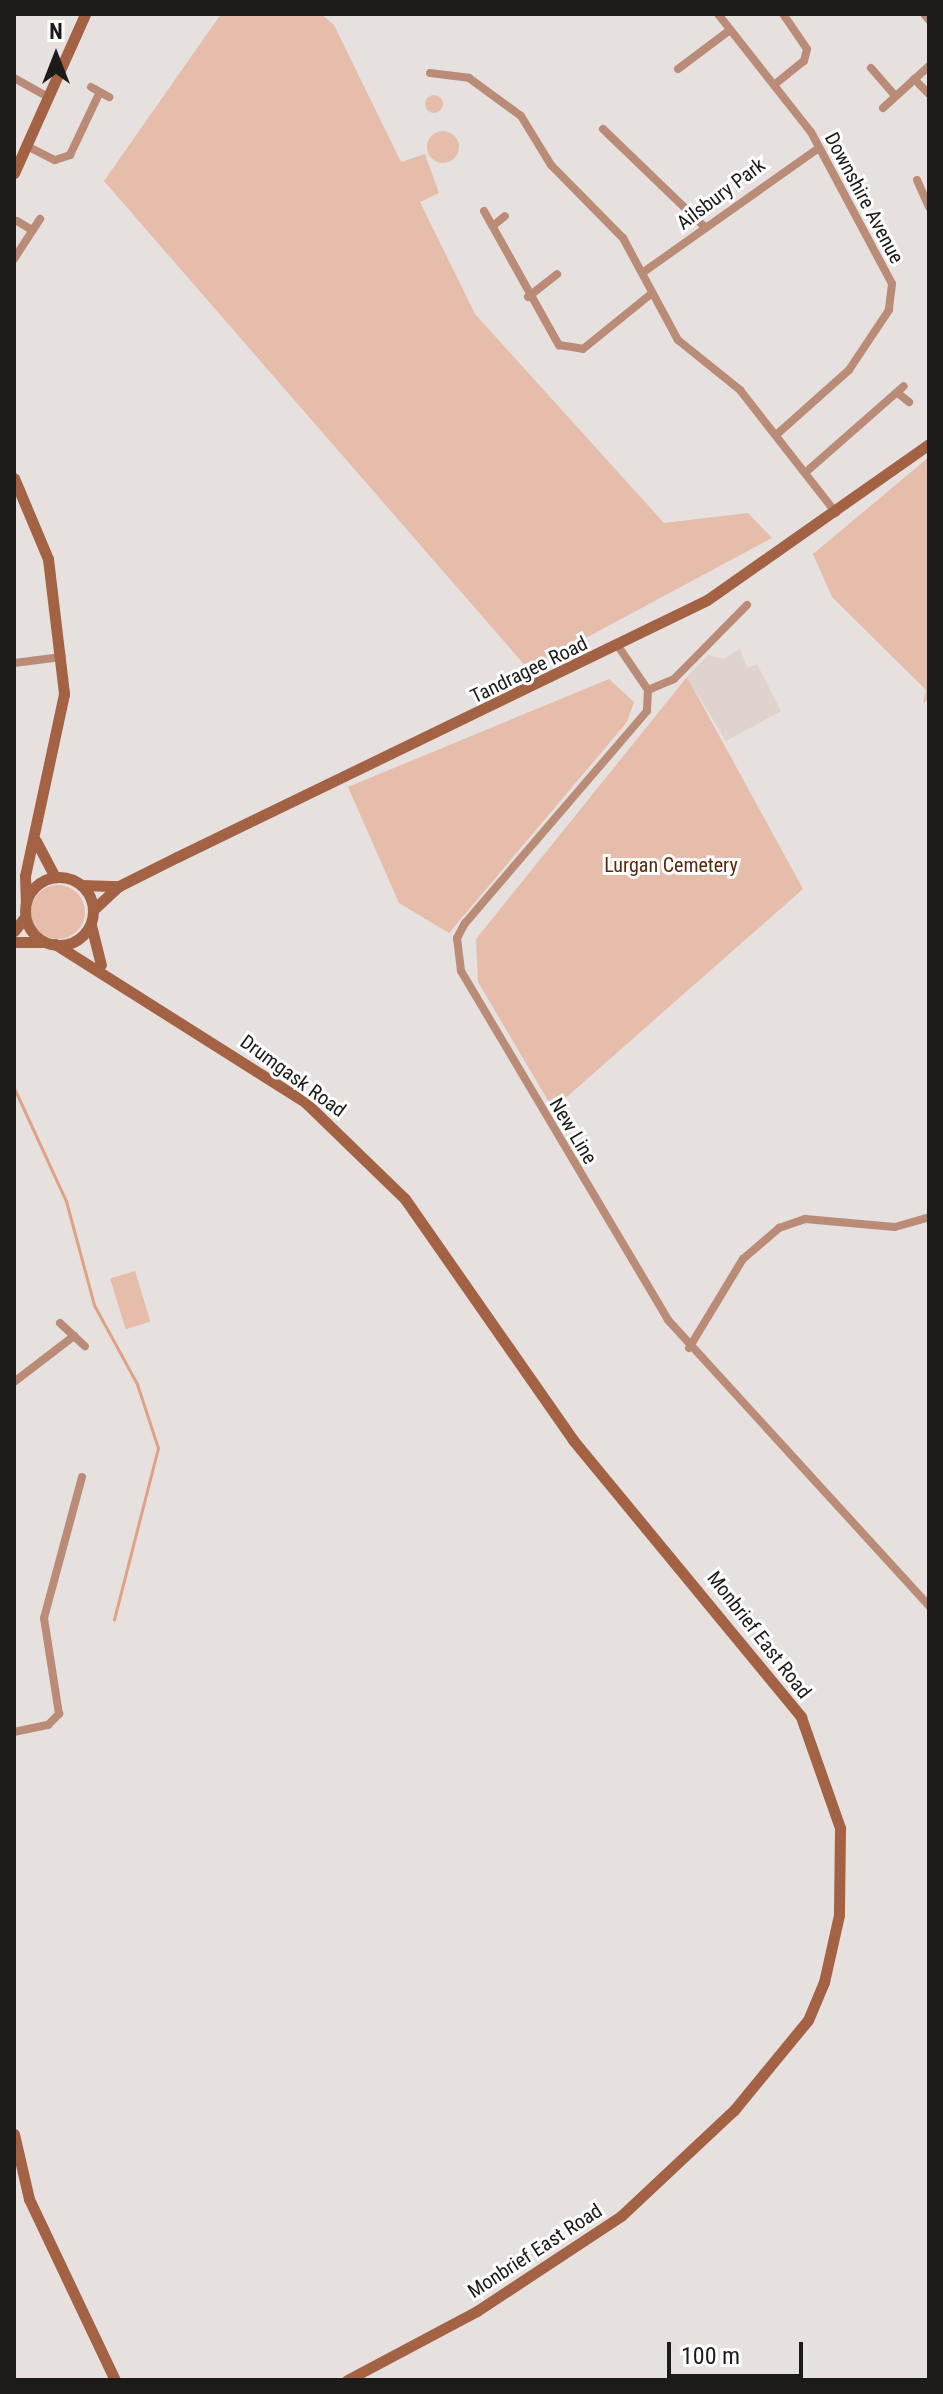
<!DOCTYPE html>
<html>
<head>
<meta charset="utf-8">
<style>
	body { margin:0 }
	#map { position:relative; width:943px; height:2394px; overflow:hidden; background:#e6e0de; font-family:"Roboto Condensed",sans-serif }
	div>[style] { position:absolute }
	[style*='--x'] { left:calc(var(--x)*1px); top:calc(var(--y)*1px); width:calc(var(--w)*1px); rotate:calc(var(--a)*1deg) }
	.built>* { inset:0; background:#e0d2cc }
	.green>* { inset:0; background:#e6bdab; transform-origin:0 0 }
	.round { border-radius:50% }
	.stream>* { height:3px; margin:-1.5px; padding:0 1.5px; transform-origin:1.5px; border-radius:1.5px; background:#dfa287 }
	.street>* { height:8px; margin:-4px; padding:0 4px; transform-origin:4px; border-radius:4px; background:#ba8c77 }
	.secondary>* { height:11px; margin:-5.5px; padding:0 5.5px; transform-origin:5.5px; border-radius:5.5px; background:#a36243 }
	.secondary>.ring { margin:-5.5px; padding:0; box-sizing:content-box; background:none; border:11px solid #a36243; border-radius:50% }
	span { translate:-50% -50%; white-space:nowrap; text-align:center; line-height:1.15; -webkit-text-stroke:6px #fff; paint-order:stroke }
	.street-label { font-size:20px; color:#1d1b1a }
	.park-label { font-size:20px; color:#5d2607 }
	.frame { position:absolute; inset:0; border:16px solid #1d1b1a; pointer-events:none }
	.north { position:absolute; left:16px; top:16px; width:80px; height:80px; -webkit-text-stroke:6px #fff; paint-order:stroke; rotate:0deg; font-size:22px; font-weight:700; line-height:32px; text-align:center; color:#1d1b1a }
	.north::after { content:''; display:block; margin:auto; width:28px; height:36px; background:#1d1b1a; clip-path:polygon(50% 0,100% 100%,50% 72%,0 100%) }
	.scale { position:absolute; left:667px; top:2342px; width:136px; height:36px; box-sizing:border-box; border:4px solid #1d1b1a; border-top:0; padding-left:10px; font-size:24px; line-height:28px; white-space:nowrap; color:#1d1b1a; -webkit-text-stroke:6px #fff; paint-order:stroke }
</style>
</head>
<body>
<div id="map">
	<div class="built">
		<i style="clip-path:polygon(740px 649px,747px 668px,757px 664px,781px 711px,726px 741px,687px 677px,708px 655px,723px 659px)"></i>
	</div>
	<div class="green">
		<i style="clip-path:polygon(221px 14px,321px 14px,334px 25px,401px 162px,425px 154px,439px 193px,420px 202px,475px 314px,664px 523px,748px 513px,772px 538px,528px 669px,104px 181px)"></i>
		<i class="round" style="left:425px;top:95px;width:18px;height:18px"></i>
		<i class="round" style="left:427px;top:131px;width:32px;height:32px"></i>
		<i style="clip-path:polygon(929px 457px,929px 699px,923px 703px,926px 690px,832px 597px,813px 554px)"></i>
		<i style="clip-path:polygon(687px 677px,803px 889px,553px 1109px,478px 982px,476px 939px)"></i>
		<i style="clip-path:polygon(609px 679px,634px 702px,627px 722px,449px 933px,399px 903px,348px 787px)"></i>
		<i class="round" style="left:31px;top:885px;width:54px;height:54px"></i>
		<i style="left:135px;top:1271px;width:53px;height:26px;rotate:73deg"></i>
	</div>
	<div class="stream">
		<i style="--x:14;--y:1088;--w:124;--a:65.3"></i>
		<i style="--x:66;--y:1201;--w:108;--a:74.9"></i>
		<i style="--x:94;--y:1305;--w:90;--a:61.4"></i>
		<i style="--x:137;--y:1384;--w:67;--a:71.8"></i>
		<i style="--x:158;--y:1448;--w:177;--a:104.4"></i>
	</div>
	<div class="street">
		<i style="--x:718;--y:14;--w:150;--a:51.8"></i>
		<i style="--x:811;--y:132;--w:172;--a:61.9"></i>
		<i style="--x:892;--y:284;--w:26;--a:97"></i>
		<i style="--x:889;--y:310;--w:72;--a:123.7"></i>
		<i style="--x:849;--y:370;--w:98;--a:138.3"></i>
		<i style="--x:924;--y:14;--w:8;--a:50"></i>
		<i style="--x:871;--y:68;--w:37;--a:49"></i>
		<i style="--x:678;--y:69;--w:65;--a:-36.9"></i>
		<i style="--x:430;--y:73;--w:39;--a:7"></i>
		<i style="--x:469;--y:78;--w:64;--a:36.2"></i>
		<i style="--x:521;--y:116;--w:57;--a:58.5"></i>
		<i style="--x:551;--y:165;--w:103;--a:45.4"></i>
		<i style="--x:623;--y:238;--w:116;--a:61.7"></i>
		<i style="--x:678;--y:340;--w:80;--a:38.9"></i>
		<i style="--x:740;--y:390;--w:156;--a:52"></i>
		<i style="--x:14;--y:78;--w:38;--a:29"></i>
		<i style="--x:914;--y:79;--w:21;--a:45"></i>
		<i style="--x:774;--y:85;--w:38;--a:-39"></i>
		<i style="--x:804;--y:61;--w:12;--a:-76"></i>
		<i style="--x:807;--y:49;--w:42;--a:-124.4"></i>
		<i style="--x:91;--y:87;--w:21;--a:29"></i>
		<i style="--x:883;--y:108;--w:62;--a:-42.4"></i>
		<i style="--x:603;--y:129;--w:141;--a:43.9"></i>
		<i style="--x:27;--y:146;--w:31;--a:27"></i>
		<i style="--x:55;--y:160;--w:16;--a:-18"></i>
		<i style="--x:70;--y:155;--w:65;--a:-64.6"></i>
		<i style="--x:917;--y:180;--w:30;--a:66"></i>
		<i style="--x:484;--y:211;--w:154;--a:60.8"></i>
		<i style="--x:559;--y:345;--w:24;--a:9"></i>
		<i style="--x:583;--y:349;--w:87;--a:-39"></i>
		<i style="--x:17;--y:221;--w:17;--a:31"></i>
		<i style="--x:494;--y:225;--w:14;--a:-39"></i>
		<i style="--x:14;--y:259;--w:48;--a:-57"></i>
		<i style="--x:645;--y:271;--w:213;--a:-35.3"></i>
		<i style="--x:528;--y:297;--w:37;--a:-38"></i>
		<i style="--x:899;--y:394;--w:13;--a:39"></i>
		<i style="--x:806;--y:472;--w:130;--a:-41.3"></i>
		<i style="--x:618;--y:646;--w:53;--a:55.7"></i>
		<i style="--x:648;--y:690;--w:21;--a:93"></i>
		<i style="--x:647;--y:711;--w:279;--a:130.6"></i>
		<i style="--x:465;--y:923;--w:17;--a:118"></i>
		<i style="--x:457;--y:938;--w:33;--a:83"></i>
		<i style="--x:461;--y:971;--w:406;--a:59.3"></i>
		<i style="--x:668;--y:1320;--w:387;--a:47.6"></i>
		<i style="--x:14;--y:663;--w:48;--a:-7.1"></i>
		<i style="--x:648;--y:690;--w:28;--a:-23"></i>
		<i style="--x:674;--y:679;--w:104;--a:-45.4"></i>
		<i style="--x:60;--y:1323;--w:34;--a:43"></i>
		<i style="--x:689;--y:1348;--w:104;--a:-58.8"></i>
		<i style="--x:743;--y:1259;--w:48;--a:-40.7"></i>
		<i style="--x:779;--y:1228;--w:28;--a:-19"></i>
		<i style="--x:805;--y:1219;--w:90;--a:5.1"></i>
		<i style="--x:895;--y:1227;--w:35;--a:-16"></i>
		<i style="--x:14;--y:1382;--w:76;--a:-37.5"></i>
		<i style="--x:14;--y:1732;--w:35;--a:-12"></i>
		<i style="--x:48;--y:1725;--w:16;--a:-45"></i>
		<i style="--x:59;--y:1714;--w:97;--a:-98.9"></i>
		<i style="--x:44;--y:1618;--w:146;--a:-74.9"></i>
	</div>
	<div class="secondary">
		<i style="--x:14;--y:173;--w:174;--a:-65.9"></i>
		<i style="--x:14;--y:478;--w:88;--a:67.2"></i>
		<i style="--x:48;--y:559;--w:136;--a:83.2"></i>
		<i style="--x:64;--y:694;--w:186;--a:102.1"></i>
		<i style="--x:25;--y:876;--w:26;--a:88"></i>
		<i style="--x:36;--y:841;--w:41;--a:62.2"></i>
		<i class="ring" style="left:25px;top:877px;width:57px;height:57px"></i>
		<i style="--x:81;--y:885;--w:38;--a:2"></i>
		<i style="--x:93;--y:910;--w:35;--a:-43"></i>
		<i style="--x:119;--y:886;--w:65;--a:-26.6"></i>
		<i style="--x:177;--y:857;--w:589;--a:-25.87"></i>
		<i style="--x:707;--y:600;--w:271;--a:-35.1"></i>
		<i style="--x:91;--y:925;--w:41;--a:76"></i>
		<i style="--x:14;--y:931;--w:18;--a:-52"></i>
		<i style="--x:14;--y:942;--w:29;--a:0"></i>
		<i style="--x:55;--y:944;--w:296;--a:32.3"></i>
		<i style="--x:305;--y:1102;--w:139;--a:44.1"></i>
		<i style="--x:405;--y:1199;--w:294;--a:55.1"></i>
		<i style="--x:573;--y:1440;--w:359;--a:50.5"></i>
		<i style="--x:801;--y:1717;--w:118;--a:70.6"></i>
		<i style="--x:840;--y:1828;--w:87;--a:90.7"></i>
		<i style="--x:839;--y:1915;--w:69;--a:102.6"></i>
		<i style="--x:824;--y:1982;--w:41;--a:112.8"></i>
		<i style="--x:808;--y:2020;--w:117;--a:129.4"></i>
		<i style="--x:734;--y:2110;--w:155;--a:136.8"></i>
		<i style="--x:621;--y:2216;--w:173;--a:146.6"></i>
		<i style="--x:477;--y:2311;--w:147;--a:152"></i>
		<i style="--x:14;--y:2134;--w:67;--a:77"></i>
		<i style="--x:29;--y:2199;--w:200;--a:64.6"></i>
	</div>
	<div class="street-label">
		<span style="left:721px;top:194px;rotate:-37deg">Ailsbury Park</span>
		<span style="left:864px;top:198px;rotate:62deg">Downshire Avenue</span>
		<span style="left:529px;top:670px;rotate:-26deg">Tandragee Road</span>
		<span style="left:293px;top:1076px;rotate:36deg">Drumgask Road</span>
		<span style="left:573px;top:1131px;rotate:59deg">New Line</span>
		<span style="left:759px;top:1635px;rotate:52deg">Monbrief East Road</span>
		<span style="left:535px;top:2251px;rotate:-33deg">Monbrief East Road</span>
	</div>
	<div class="park-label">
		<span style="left:671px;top:865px">Lurgan Cemetery</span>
	</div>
	<div class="frame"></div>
	<div class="north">N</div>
	<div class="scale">100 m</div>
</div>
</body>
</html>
